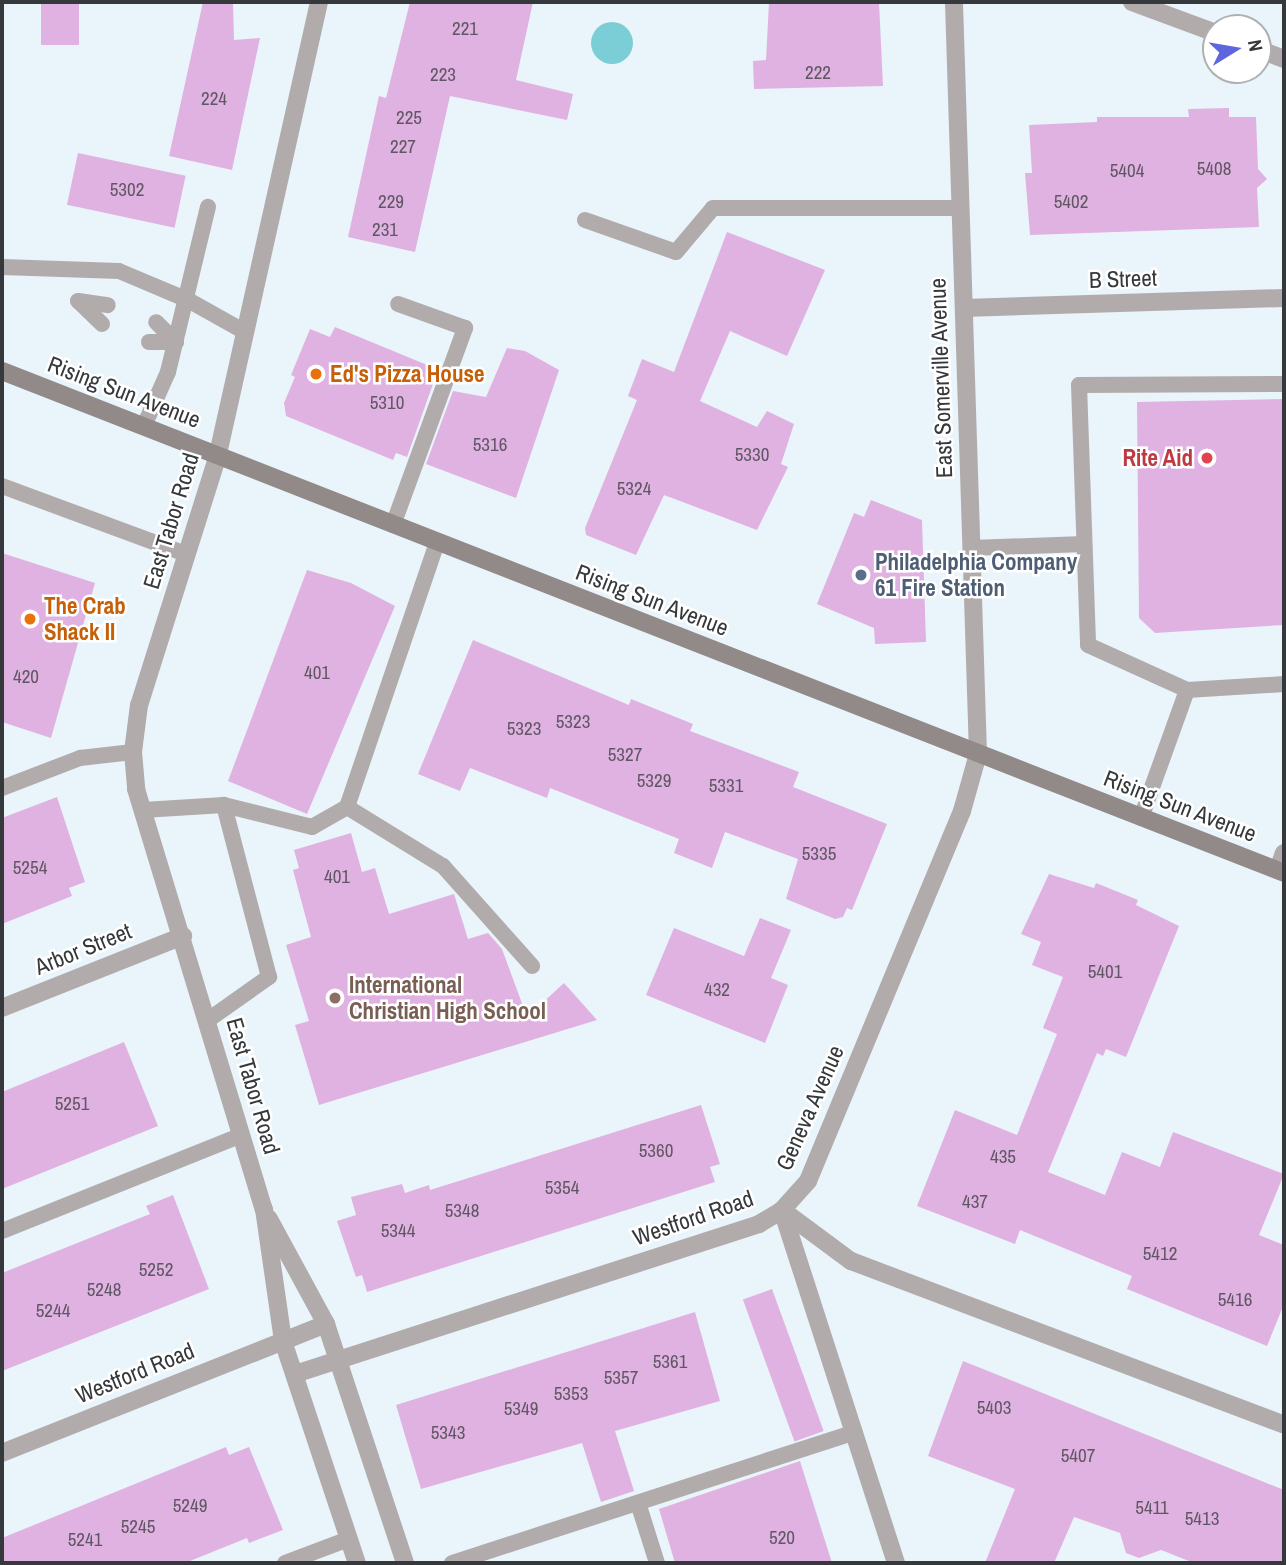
<!DOCTYPE html>
<html>
<head>
<meta charset="utf-8">
<style>
	body { margin:0 }
	#map { position:relative; width:1286px; height:1565px; overflow:hidden; background:#eaf4fb; font-family:"Archivo Narrow",sans-serif }
	div>[style] { position:absolute }
	[style*='--x'] { left:calc(var(--x)*1px); top:calc(var(--y)*1px); width:calc(var(--w)*1px); rotate:calc(var(--a)*1deg) }
	.water>* { inset:0; background:#7bced5 }
	.round { border-radius:50% }
	.building>* { inset:0; background:#e0b2e1; transform-origin:0 0 }
	.service>* { height:16px; margin:-8px; padding:0 8px; transform-origin:8px; border-radius:8px; background:#b1acab }
	.minor>* { height:18px; margin:-9px; padding:0 9px; transform-origin:9px; border-radius:9px; background:#b1acab }
	.tertiary>* { height:18px; margin:-9px; padding:0 9px; transform-origin:9px; border-radius:9px; background:#b1acab }
	.secondary>* { height:18px; margin:-9px; padding:0 9px; transform-origin:9px; border-radius:9px; background:#928a88 }
	.dots>* { width:19px; height:19px; translate:-50% -50%; box-sizing:border-box; border:4px solid #fff; border-radius:50% }
	span { translate:-50% -50%; white-space:nowrap; text-align:center; line-height:1.15; -webkit-text-stroke:5px #fff; paint-order:stroke }
	.number-label { font-size:19px; color:#605764 }
	.number-label span { -webkit-text-stroke-width:0 }
	.street-label { font-size:23px; color:#35393b }
	.food-label { font-size:23px; color:#c56008; font-weight:700 }
	.left { translate:0 -50%; text-align:left }
	.health-label { font-size:23px; color:#be3a42; font-weight:700 }
	.right { translate:-100% -50%; text-align:right }
	.service-label { font-size:23px; color:#4e5e75; font-weight:700 }
	.education-label { font-size:23px; color:#785e54; font-weight:700 }
	.frame { position:absolute; inset:0; border:4px solid #35393b; pointer-events:none }
	.north { position:absolute; left:1202px; top:14px; width:70px; height:70px; box-sizing:border-box; background:#fff; border:2px solid #aeb0b1; border-radius:50%; rotate:79deg; font-size:19px; font-weight:700; line-height:28px; text-align:center; color:#35393b }
	.north::after { content:''; display:block; margin:auto; width:24px; height:32px; background:#5f65dd; clip-path:polygon(50% 0,100% 100%,50% 72%,0 100%) }
</style>
</head>
<body>
<div id="map">
	<div class="water">
		<i class="round" style="left:591px;top:22px;width:42px;height:42px"></i>
	</div>
	<div class="building">
		<i style="left:41px;top:2px;width:38px;height:43px"></i>
		<i style="clip-path:polygon(203px 2px,233px 2px,234px 40px,260px 38px,232px 170px,169px 156px)"></i>
		<i style="clip-path:polygon(410px 2px,533px 2px,516px 80px,573px 94px,567px 120px,450px 96px,415px 252px,348px 237px,379px 96px,386px 98px)"></i>
		<i style="clip-path:polygon(769px 2px,879px 2px,883px 86px,754px 89px,753px 61px,766px 60px)"></i>
		<i style="clip-path:polygon(1229px 108px,1229px 117px,1256px 117px,1258px 169px,1267px 179px,1257px 188px,1259px 227px,1030px 235px,1025px 173px,1032px 173px,1029px 125px,1097px 122px,1097px 117px,1189px 117px,1188px 109px)"></i>
		<i style="left:78px;top:153px;width:110px;height:53px;rotate:12deg"></i>
		<i style="clip-path:polygon(727px 232px,825px 270px,787px 356px,730px 331px,700px 401px,757px 427px,767px 411px,794px 424px,781px 464px,788px 467px,757px 530px,664px 495px,636px 555px,586px 535px,585px 528px,637px 400px,628px 396px,642px 359px,674px 372px)"></i>
		<i style="clip-path:polygon(335px 327px,432px 367px,426px 382px,433px 384px,407px 457px,396px 453px,393px 460px,286px 416px,284px 403px,295px 377px,291px 375px,310px 329px,330px 337px)"></i>
		<i style="clip-path:polygon(507px 348px,525px 351px,559px 370px,516px 498px,426px 464px,453px 391px,486px 397px)"></i>
		<i style="clip-path:polygon(1284px 399px,1284px 625px,1155px 633px,1139px 618px,1137px 402px)"></i>
		<i style="clip-path:polygon(871px 500px,922px 520px,926px 642px,875px 644px,874px 628px,817px 604px,854px 513px,864px 517px)"></i>
		<i style="clip-path:polygon(2px 553px,95px 583px,51px 738px,2px 722px)"></i>
		<i style="clip-path:polygon(307px 570px,351px 583px,395px 606px,307px 814px,228px 781px)"></i>
		<i style="clip-path:polygon(473px 640px,629px 705px,631px 699px,693px 724px,690px 731px,799px 772px,793px 787px,887px 824px,852px 910px,847px 908px,843px 917px,835px 919px,786px 899px,798px 859px,725px 832px,712px 868px,674px 853px,679px 839px,550px 788px,547px 798px,470px 768px,460px 791px,418px 774px)"></i>
		<i style="clip-path:polygon(57px 797px,85px 882px,69px 888px,72px 896px,2px 924px,2px 818px)"></i>
		<i style="clip-path:polygon(351px 833px,362px 872px,375px 868px,389px 914px,454px 894px,468px 939px,488px 933px,502px 949px,527px 1017px,564px 983px,597px 1020px,319px 1105px,295px 1025px,309px 1021px,286px 945px,311px 937px,293px 870px,299px 868px,294px 850px)"></i>
		<i style="clip-path:polygon(1049px 874px,1094px 888px,1096px 883px,1138px 900px,1136px 905px,1179px 926px,1126px 1057px,1106px 1049px,1103px 1056px,1097px 1053px,1048px 1172px,1105px 1195px,1122px 1152px,1160px 1167px,1173px 1132px,1284px 1174px,1259px 1235px,1284px 1245px,1284px 1304px,1267px 1346px,1127px 1289px,1132px 1276px,1020px 1230px,1015px 1244px,917px 1206px,955px 1110px,1017px 1135px,1057px 1034px,1043px 1028px,1063px 977px,1032px 965px,1041px 942px,1021px 934px)"></i>
		<i style="clip-path:polygon(760px 918px,791px 930px,771px 978px,788px 985px,765px 1043px,646px 995px,674px 928px,744px 956px)"></i>
		<i style="clip-path:polygon(124px 1042px,158px 1126px,2px 1189px,2px 1092px)"></i>
		<i style="clip-path:polygon(701px 1105px,720px 1164px,710px 1167px,715px 1182px,367px 1292px,362px 1275px,356px 1277px,337px 1221px,356px 1215px,351px 1197px,402px 1184px,405px 1193px,429px 1185px,430px 1190px)"></i>
		<i style="clip-path:polygon(173px 1195px,209px 1289px,2px 1371px,2px 1273px,150px 1214px,146px 1206px)"></i>
		<i style="left:772px;top:1289px;width:151px;height:31px;rotate:70deg"></i>
		<i style="clip-path:polygon(695px 1312px,720px 1401px,615px 1431px,634px 1491px,601px 1502px,582px 1443px,421px 1489px,396px 1405px)"></i>
		<i style="clip-path:polygon(963px 1361px,1284px 1490px,1284px 1563px,1194px 1563px,1161px 1550px,1139px 1558px,1126px 1553px,1120px 1533px,1074px 1517px,1054px 1563px,985px 1563px,1015px 1489px,928px 1456px)"></i>
		<i style="clip-path:polygon(226px 1447px,229px 1455px,249px 1447px,283px 1530px,249px 1543px,247px 1538px,185px 1563px,2px 1563px,2px 1538px)"></i>
		<i style="clip-path:polygon(800px 1461px,832px 1563px,675px 1563px,659px 1509px)"></i>
	</div>
	<div class="service">
		<i style="--x:585;--y:220;--w:96;--a:19.4"></i>
		<i style="--x:676;--y:252;--w:57;--a:-49.9"></i>
		<i style="--x:713;--y:208;--w:247;--a:0"></i>
		<i style="--x:2;--y:267;--w:117;--a:2"></i>
		<i style="--x:119;--y:271;--w:75;--a:22.8"></i>
		<i style="--x:188;--y:300;--w:65;--a:29.3"></i>
		<i style="--x:102;--y:324;--w:33;--a:-136"></i>
		<i style="--x:78;--y:301;--w:30;--a:8"></i>
		<i style="--x:149;--y:342;--w:27;--a:0"></i>
		<i style="--x:176;--y:342;--w:28;--a:-135"></i>
		<i style="--x:1284;--y:384;--w:205;--a:179.7"></i>
		<i style="--x:1079;--y:385;--w:260;--a:88"></i>
		<i style="--x:1088;--y:645;--w:109;--a:24.4"></i>
		<i style="--x:1187;--y:690;--w:97;--a:-3.5"></i>
		<i style="--x:144;--y:426;--w:59;--a:-66"></i>
		<i style="--x:168;--y:372;--w:170;--a:-76.4"></i>
		<i style="--x:2;--y:486;--w:196;--a:20.3"></i>
		<i style="--x:393;--y:525;--w:210;--a:-69.9"></i>
		<i style="--x:465;--y:328;--w:71;--a:-160.3"></i>
		<i style="--x:971;--y:548;--w:113;--a:-2"></i>
		<i style="--x:2;--y:788;--w:84;--a:-21"></i>
		<i style="--x:80;--y:758;--w:53;--a:-6.5"></i>
		<i style="--x:347;--y:807;--w:113;--a:31.6"></i>
		<i style="--x:443;--y:866;--w:134;--a:48.3"></i>
		<i style="--x:143;--y:810;--w:81;--a:-3.5"></i>
		<i style="--x:224;--y:805;--w:91;--a:14"></i>
		<i style="--x:312;--y:827;--w:40;--a:-29.7"></i>
		<i style="--x:347;--y:807;--w:280;--a:-71.2"></i>
		<i style="--x:1141;--y:818;--w:136;--a:-70.2"></i>
		<i style="--x:208;--y:1020;--w:75;--a:-35.2"></i>
		<i style="--x:269;--y:977;--w:178;--a:-104.7"></i>
		<i style="--x:2;--y:1231;--w:258;--a:-21.8"></i>
		<i style="--x:638;--y:1503;--w:63;--a:72.4"></i>
		<i style="--x:285;--y:1563;--w:68;--a:-20.6"></i>
		<i style="--x:452;--y:1563;--w:423;--a:-18"></i>
	</div>
	<div class="minor">
		<i style="--x:1132;--y:2;--w:90;--a:20.3"></i>
		<i style="--x:1258;--y:49;--w:28;--a:21"></i>
		<i style="--x:964;--y:308;--w:320;--a:-1.8"></i>
		<i style="--x:1278;--y:870;--w:18;--a:-71"></i>
		<i style="--x:2;--y:1008;--w:195;--a:-21.7"></i>
		<i style="--x:782;--y:1210;--w:86;--a:36.5"></i>
		<i style="--x:851;--y:1261;--w:463;--a:20.7"></i>
		<i style="--x:782;--y:1210;--w:371;--a:72.1"></i>
		<i style="--x:295;--y:1374;--w:488;--a:-17.9"></i>
		<i style="--x:759;--y:1224;--w:27;--a:-31"></i>
		<i style="--x:782;--y:1210;--w:39;--a:-48"></i>
		<i style="--x:808;--y:1181;--w:401;--a:-67.4"></i>
		<i style="--x:962;--y:811;--w:59;--a:-74.3"></i>
		<i style="--x:978;--y:754;--w:752;--a:-91.83"></i>
		<i style="--x:2;--y:1453;--w:349;--a:-21.7"></i>
	</div>
	<div class="tertiary">
		<i style="--x:319;--y:2;--w:464;--a:102.6"></i>
		<i style="--x:218;--y:455;--w:262;--a:107.5"></i>
		<i style="--x:139;--y:705;--w:47;--a:97.3"></i>
		<i style="--x:133;--y:752;--w:37;--a:85"></i>
		<i style="--x:136;--y:789;--w:439;--a:73.1"></i>
		<i style="--x:264;--y:1209;--w:133;--a:81.8"></i>
		<i style="--x:283;--y:1341;--w:234;--a:71.6"></i>
		<i style="--x:269;--y:1219;--w:119;--a:61.5"></i>
		<i style="--x:326;--y:1324;--w:252;--a:71.7"></i>
	</div>
	<div class="secondary">
		<i style="--x:2;--y:371;--w:1377;--a:21.38"></i>
	</div>
	<div class="dots">
		<i style="left:316px;top:374px;background:#e8710a"></i>
		<i style="left:1207px;top:458px;background:#e0444e"></i>
		<i style="left:861px;top:575px;background:#5c6f8a"></i>
		<i style="left:30px;top:619px;background:#e8710a"></i>
		<i style="left:335px;top:998px;background:#8d6e63"></i>
	</div>
	<div class="number-label">
		<span style="left:465px;top:29px">221</span>
		<span style="left:818px;top:73px">222</span>
		<span style="left:443px;top:75px">223</span>
		<span style="left:214px;top:99px">224</span>
		<span style="left:409px;top:118px">225</span>
		<span style="left:403px;top:147px">227</span>
		<span style="left:1214px;top:169px">5408</span>
		<span style="left:1127px;top:171px">5404</span>
		<span style="left:127px;top:190px">5302</span>
		<span style="left:391px;top:202px">229</span>
		<span style="left:1071px;top:202px">5402</span>
		<span style="left:385px;top:230px">231</span>
		<span style="left:387px;top:403px">5310</span>
		<span style="left:490px;top:445px">5316</span>
		<span style="left:752px;top:455px">5330</span>
		<span style="left:634px;top:489px">5324</span>
		<span style="left:317px;top:673px">401</span>
		<span style="left:26px;top:677px">420</span>
		<span style="left:573px;top:722px">5323</span>
		<span style="left:524px;top:729px">5323</span>
		<span style="left:625px;top:755px">5327</span>
		<span style="left:654px;top:781px">5329</span>
		<span style="left:726px;top:786px">5331</span>
		<span style="left:819px;top:854px">5335</span>
		<span style="left:30px;top:868px">5254</span>
		<span style="left:337px;top:877px">401</span>
		<span style="left:1105px;top:972px">5401</span>
		<span style="left:717px;top:990px">432</span>
		<span style="left:72px;top:1104px">5251</span>
		<span style="left:656px;top:1151px">5360</span>
		<span style="left:1003px;top:1157px">435</span>
		<span style="left:562px;top:1188px">5354</span>
		<span style="left:975px;top:1202px">437</span>
		<span style="left:462px;top:1211px">5348</span>
		<span style="left:398px;top:1231px">5344</span>
		<span style="left:1160px;top:1254px">5412</span>
		<span style="left:156px;top:1270px">5252</span>
		<span style="left:104px;top:1290px">5248</span>
		<span style="left:1235px;top:1300px">5416</span>
		<span style="left:53px;top:1311px">5244</span>
		<span style="left:670px;top:1362px">5361</span>
		<span style="left:621px;top:1378px">5357</span>
		<span style="left:571px;top:1394px">5353</span>
		<span style="left:994px;top:1408px">5403</span>
		<span style="left:521px;top:1409px">5349</span>
		<span style="left:448px;top:1433px">5343</span>
		<span style="left:1078px;top:1456px">5407</span>
		<span style="left:190px;top:1506px">5249</span>
		<span style="left:1152px;top:1508px">5411</span>
		<span style="left:1202px;top:1519px">5413</span>
		<span style="left:138px;top:1527px">5245</span>
		<span style="left:782px;top:1538px">520</span>
		<span style="left:85px;top:1540px">5241</span>
	</div>
	<div class="street-label">
		<span style="left:1123px;top:279px;rotate:-2deg">B Street</span>
		<span style="left:941px;top:378px;rotate:-92deg">East Somerville Avenue</span>
		<span style="left:124px;top:392px;rotate:21deg">Rising Sun Avenue</span>
		<span style="left:171px;top:521px;rotate:-73deg">East Tabor Road</span>
		<span style="left:652px;top:600px;rotate:21deg">Rising Sun Avenue</span>
		<span style="left:1180px;top:806px;rotate:21deg">Rising Sun Avenue</span>
		<span style="left:83px;top:949px;rotate:-22deg">Arbor Street</span>
		<span style="left:253px;top:1086px;rotate:74deg">East Tabor Road</span>
		<span style="left:810px;top:1108px;rotate:-66deg">Geneva Avenue</span>
		<span style="left:693px;top:1218px;rotate:-19deg">Westford Road</span>
		<span style="left:135px;top:1373px;rotate:-22deg">Westford Road</span>
	</div>
	<div class="food-label">
		<span class="left" style="left:330px;top:374px">Ed's Pizza House</span>
		<span class="left" style="left:44px;top:619px">The Crab<br>Shack II</span>
	</div>
	<div class="health-label">
		<span class="right" style="left:1193px;top:458px">Rite Aid</span>
	</div>
	<div class="service-label">
		<span class="left" style="left:875px;top:575px">Philadelphia Company<br>61 Fire Station</span>
	</div>
	<div class="education-label">
		<span class="left" style="left:349px;top:998px">International<br>Christian High School</span>
	</div>
	<div class="frame"></div>
	<div class="north">N</div>
</div>
</body>
</html>
